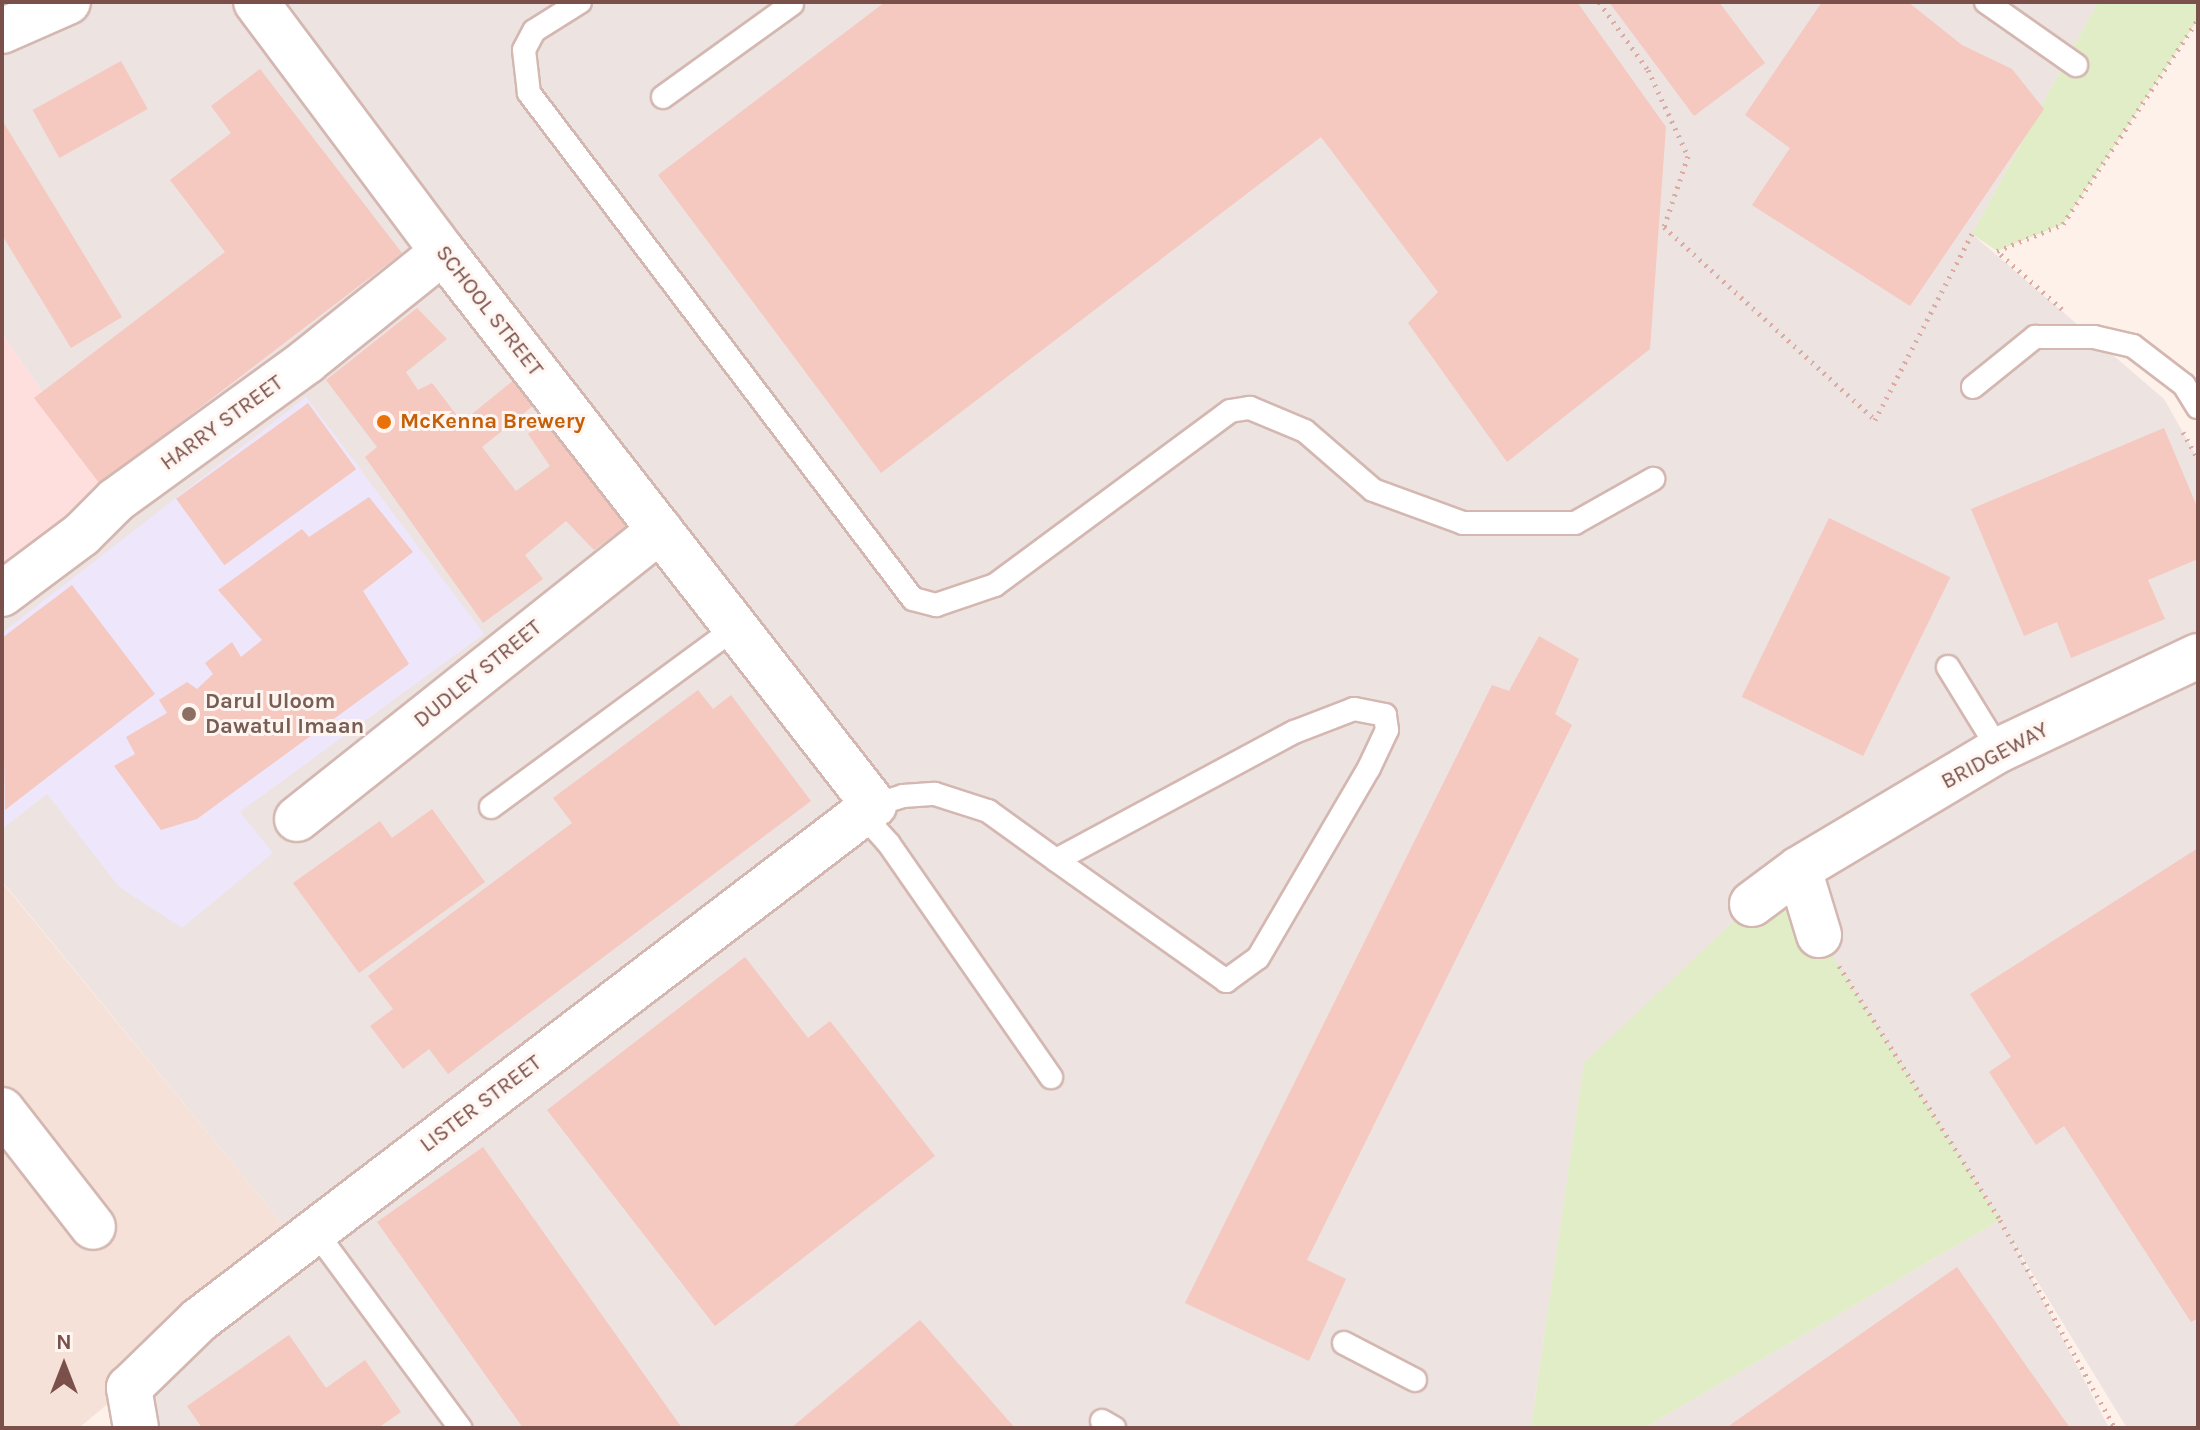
<!DOCTYPE html>
<html>
<head>
<meta charset="utf-8">
<style>
	body { margin:0 }
	#map { position:relative; width:2200px; height:1430px; overflow:hidden; background:#fef1ea; font-family:Karla,sans-serif }
	div>[style] { position:absolute }
	[style*='--x'] { left:calc(var(--x)*1px); top:calc(var(--y)*1px); width:calc(var(--w)*1px); rotate:calc(var(--a)*1deg) }
	.residential>* { inset:0; background:#f6e1d8 }
	.commercial>* { inset:0; background:#fedfde }
	.industrial>* { inset:0; background:#ede3e0 }
	.education>* { inset:0; background:#eee6fa }
	.green>* { inset:0; background:#e0edc7 }
	.building>* { inset:0; background:#f5c8c0; transform-origin:0 0 }
	.path>* { height:5px; margin-top:-2.5px; transform-origin:0; background:repeating-linear-gradient(90deg,#dbaaa2 0 2px,transparent 0 8px) }
	.roads { filter:drop-shadow(2px 0 #d4b7b1) drop-shadow(-2px 0 #d4b7b1) drop-shadow(0 2px #d4b7b1) drop-shadow(0 -2px #d4b7b1) }
	.lane>* { height:22px; margin:-11px; padding:0 11px; transform-origin:11px; border-radius:11px; background:#fff }
	.street>* { height:44px; margin:-22px; padding:0 22px; transform-origin:22px; border-radius:22px; background:#fff }
	.dots>* { width:22px; height:22px; translate:-50% -50%; box-sizing:border-box; border:4px solid #fff6f2; border-radius:50% }
	span { translate:-50% -50%; white-space:nowrap; text-align:center; line-height:1.15; -webkit-text-stroke:6px #fff6f2; paint-order:stroke }
	.street-label { font-size:22px; color:#7b504b }
	.food-label { font-size:22px; color:#c56008; font-weight:700 }
	.left { translate:0 -50%; text-align:left }
	.education-label { font-size:22px; color:#785e54; font-weight:700 }
	.frame { position:absolute; inset:0; border:4px solid #7b504b; pointer-events:none }
	.north { position:absolute; left:24px; top:1326px; width:80px; height:80px; -webkit-text-stroke:6px #fff6f2; paint-order:stroke; rotate:0deg; font-size:22px; font-weight:700; line-height:32px; text-align:center; color:#7b504b }
	.north::after { content:''; display:block; margin:auto; width:28px; height:36px; background:#7b504b; clip-path:polygon(50% 0,100% 100%,50% 72%,0 100%) }
</style>
</head>
<body>
<div id="map">
	<div class="residential">
		<i style="clip-path:polygon(2px 882px,298px 1243px,79px 1428px,2px 1428px)"></i>
	</div>
	<div class="commercial">
		<i style="clip-path:polygon(2px 333px,116px 500px,2px 594px)"></i>
	</div>
	<div class="industrial">
		<i style="clip-path:polygon(68px 2px,2098px 2px,1972px 234px,2164px 399px,2198px 459px,2198px 1428px,2127px 1428px,2009px 1235px,2109px 1428px,1644px 1428px,2000px 1220px,1584px 1064px,1531px 1428px,136px 1428px,129px 1388px,298px 1243px,2px 881px,2px 594px,116px 500px,2px 333px,2px 31px)"></i>
	</div>
	<div class="education">
		<i style="clip-path:polygon(306px 397px,484px 634px,240px 812px,273px 853px,182px 928px,119px 887px,47px 794px,2px 829px,2px 633px)"></i>
	</div>
	<div class="green">
		<i style="clip-path:polygon(2098px 2px,2198px 2px,2198px 19px,2063px 224px,1997px 251px,1972px 234px)"></i>
		<i style="clip-path:polygon(1799px 869px,1819px 935px,2000px 1220px,1644px 1428px,1531px 1428px,1584px 1063px,1752px 904px)"></i>
	</div>
	<div class="building">
		<i style="clip-path:polygon(885px 2px,1577px 2px,1666px 127px,1650px 349px,1507px 462px,1408px 323px,1438px 292px,1321px 137px,881px 473px,658px 175px)"></i>
		<i style="clip-path:polygon(1609px 2px,1719px 2px,1765px 63px,1694px 116px)"></i>
		<i style="clip-path:polygon(1822px 2px,1908px 2px,1962px 45px,2012px 69px,2044px 109px,1910px 306px,1752px 205px,1790px 148px,1745px 115px)"></i>
		<i style="left:121px;top:61px;width:55px;height:101px;rotate:61deg"></i>
		<i style="clip-path:polygon(260px 69px,402px 253px,100px 484px,34px 398px,225px 252px,170px 180px,231px 133px,211px 106px)"></i>
		<i style="clip-path:polygon(2px 120px,122px 317px,71px 348px,2px 235px)"></i>
		<i style="clip-path:polygon(417px 308px,447px 339px,406px 372px,418px 390px,432px 383px,462px 422px,514px 380px,534px 405px,482px 447px,516px 491px,550px 466px,528px 434px,545px 421px,632px 522px,594px 550px,566px 521px,525px 555px,543px 579px,483px 623px,365px 457px,377px 447px,326px 380px)"></i>
		<i style="left:308px;top:403px;width:82px;height:163px;rotate:54deg"></i>
		<i style="clip-path:polygon(2164px 428px,2198px 509px,2198px 559px,2148px 580px,2165px 619px,2071px 658px,2057px 622px,2024px 636px,1971px 509px)"></i>
		<i style="clip-path:polygon(369px 497px,413px 552px,363px 591px,409px 664px,197px 819px,161px 830px,114px 766px,135px 754px,126px 737px,167px 713px,159px 700px,187px 682px,197px 689px,213px 674px,205px 663px,232px 642px,241px 657px,262px 640px,218px 590px,302px 529px,309px 537px)"></i>
		<i style="left:1829px;top:518px;width:135px;height:199px;rotate:26deg"></i>
		<i style="clip-path:polygon(72px 585px,155px 694px,5px 810px,2px 638px)"></i>
		<i style="clip-path:polygon(1539px 636px,1579px 659px,1555px 714px,1572px 725px,1307px 1260px,1346px 1279px,1309px 1361px,1185px 1303px,1492px 685px,1509px 691px)"></i>
		<i style="clip-path:polygon(698px 690px,713px 709px,731px 695px,811px 801px,448px 1074px,429px 1049px,403px 1069px,370px 1026px,393px 1009px,368px 976px,572px 823px,553px 798px)"></i>
		<i style="clip-path:polygon(432px 809px,485px 882px,359px 973px,293px 883px,380px 821px,392px 838px)"></i>
		<i style="clip-path:polygon(2198px 848px,2198px 1318px,2191px 1322px,2064px 1126px,2036px 1145px,1989px 1072px,2011px 1057px,1970px 994px)"></i>
		<i style="clip-path:polygon(745px 957px,808px 1038px,830px 1021px,935px 1156px,715px 1326px,547px 1110px)"></i>
		<i style="clip-path:polygon(483px 1147px,682px 1428px,523px 1428px,377px 1222px)"></i>
		<i style="clip-path:polygon(1957px 1267px,2070px 1428px,1733px 1428px,1730px 1425px)"></i>
		<i style="clip-path:polygon(920px 1320px,1015px 1428px,791px 1428px)"></i>
		<i style="clip-path:polygon(289px 1335px,326px 1388px,365px 1360px,401px 1412px,378px 1428px,202px 1428px,187px 1406px)"></i>
	</div>
	<div class="path">
		<i style="--x:1599;--y:2;--w:84;--a:54.2"></i>
		<i style="--x:1648;--y:70;--w:95;--a:65.1"></i>
		<i style="--x:1688;--y:156;--w:75;--a:108.7"></i>
		<i style="--x:1664;--y:227;--w:286;--a:42.4"></i>
		<i style="--x:1875;--y:420;--w:210;--a:-62.5"></i>
		<i style="--x:2062;--y:309;--w:87;--a:-138.3"></i>
		<i style="--x:1997;--y:251;--w:71;--a:-22.2"></i>
		<i style="--x:2063;--y:224;--w:245;--a:-56.6"></i>
		<i style="--x:2183;--y:432;--w:31;--a:61"></i>
		<i style="--x:1839;--y:966;--w:301;--a:57.6"></i>
		<i style="--x:2000;--y:1220;--w:238;--a:61.1"></i>
	</div>
	<div class="roads">
		<div class="lane">
			<i style="--x:580;--y:2;--w:54;--a:147.8"></i>
			<i style="--x:534;--y:31;--w:21;--a:118"></i>
			<i style="--x:524;--y:50;--w:43;--a:83.4"></i>
			<i style="--x:529;--y:93;--w:635;--a:52.81"></i>
			<i style="--x:913;--y:599;--w:24;--a:15"></i>
			<i style="--x:936;--y:605;--w:62;--a:-18.7"></i>
			<i style="--x:995;--y:585;--w:292;--a:-36.5"></i>
			<i style="--x:1230;--y:411;--w:20;--a:-9"></i>
			<i style="--x:1250;--y:408;--w:60;--a:22.7"></i>
			<i style="--x:1305;--y:431;--w:90;--a:40.9"></i>
			<i style="--x:1373;--y:490;--w:96;--a:20.1"></i>
			<i style="--x:1463;--y:523;--w:112;--a:0"></i>
			<i style="--x:1575;--y:523;--w:90;--a:-29.4"></i>
			<i style="--x:1986;--y:2;--w:110;--a:35"></i>
			<i style="--x:663;--y:97;--w:159;--a:-35.8"></i>
			<i style="--x:1973;--y:387;--w:80;--a:-38.9"></i>
			<i style="--x:2035;--y:337;--w:59;--a:0"></i>
			<i style="--x:2094;--y:337;--w:40;--a:13"></i>
			<i style="--x:2133;--y:346;--w:64;--a:37.4"></i>
			<i style="--x:2184;--y:385;--w:26;--a:58"></i>
			<i style="--x:1948;--y:667;--w:97;--a:58.4"></i>
			<i style="--x:874;--y:805;--w:30;--a:-17"></i>
			<i style="--x:903;--y:796;--w:32;--a:-4"></i>
			<i style="--x:935;--y:794;--w:56;--a:17.8"></i>
			<i style="--x:988;--y:811;--w:84;--a:35.8"></i>
			<i style="--x:1056;--y:860;--w:209;--a:35.4"></i>
			<i style="--x:1226;--y:981;--w:39;--a:-36"></i>
			<i style="--x:1258;--y:958;--w:220;--a:-59.7"></i>
			<i style="--x:1369;--y:768;--w:42;--a:-64.7"></i>
			<i style="--x:1387;--y:730;--w:15;--a:-98"></i>
			<i style="--x:1385;--y:715;--w:32;--a:-169"></i>
			<i style="--x:1354;--y:709;--w:64;--a:159"></i>
			<i style="--x:1294;--y:732;--w:270;--a:151.7"></i>
			<i style="--x:491;--y:807;--w:304;--a:-36.3"></i>
			<i style="--x:862;--y:814;--w:40;--a:48"></i>
			<i style="--x:889;--y:844;--w:284;--a:55.2"></i>
			<i style="--x:315;--y:1231;--w:245;--a:53.6"></i>
			<i style="--x:1344;--y:1343;--w:80;--a:27.5"></i>
			<i style="--x:1102;--y:1421;--w:14;--a:30"></i>
		</div>
		<div class="street">
			<i style="--x:2;--y:31;--w:72;--a:-23.7"></i>
			<i style="--x:2;--y:594;--w:99;--a:-36.8"></i>
			<i style="--x:81;--y:535;--w:49;--a:-45"></i>
			<i style="--x:116;--y:500;--w:236;--a:-36"></i>
			<i style="--x:307;--y:361;--w:174;--a:-38.7"></i>
			<i style="--x:297;--y:819;--w:464;--a:-38.5"></i>
			<i style="--x:1799;--y:869;--w:69;--a:73.1"></i>
			<i style="--x:1752;--y:904;--w:59;--a:-36.7"></i>
			<i style="--x:1799;--y:869;--w:233;--a:-30.8"></i>
			<i style="--x:1999;--y:750;--w:220;--a:-25.3"></i>
			<i style="--x:2;--y:1110;--w:148;--a:52.1"></i>
			<i style="--x:136;--y:1428;--w:41;--a:-99.9"></i>
			<i style="--x:129;--y:1388;--w:98;--a:-44.2"></i>
			<i style="--x:199;--y:1320;--w:849;--a:-37.34"></i>
			<i style="--x:874;--y:805;--w:701;--a:-127.93"></i>
			<i style="--x:443;--y:252;--w:312;--a:-126.8"></i>
		</div>
	</div>
	<div class="dots">
		<i style="left:384px;top:422px;background:#e8710a"></i>
		<i style="left:189px;top:714px;background:#8d6e63"></i>
	</div>
	<div class="street-label">
		<span style="left:489px;top:311px;rotate:52deg">SCHOOL STREET</span>
		<span style="left:222px;top:423px;rotate:-36deg">HARRY STREET</span>
		<span style="left:478px;top:674px;rotate:-39deg">DUDLEY STREET</span>
		<span style="left:1995px;top:756px;rotate:-28deg">BRIDGEWAY</span>
		<span style="left:481px;top:1104px;rotate:-37deg">LISTER STREET</span>
	</div>
	<div class="food-label">
		<span class="left" style="left:400px;top:422px">McKenna Brewery</span>
	</div>
	<div class="education-label">
		<span class="left" style="left:205px;top:714px">Darul Uloom<br>Dawatul Imaan</span>
	</div>
	<div class="frame"></div>
	<div class="north">N</div>
</div>
</body>
</html>
